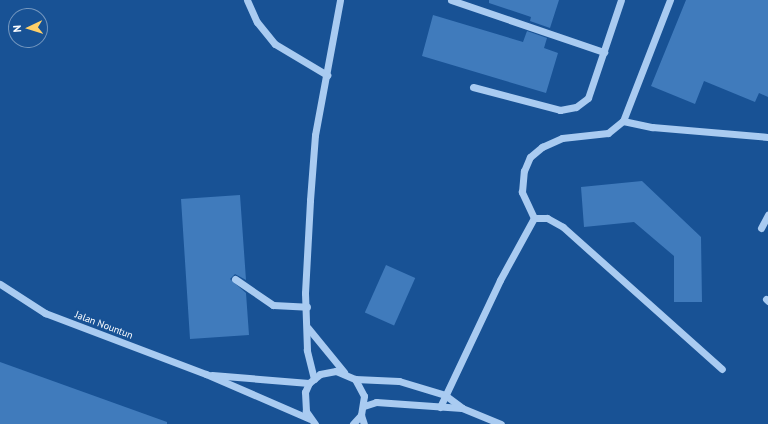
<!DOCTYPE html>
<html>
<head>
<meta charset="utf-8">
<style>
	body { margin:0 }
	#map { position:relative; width:768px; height:424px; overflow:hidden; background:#185295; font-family:"PT Sans",sans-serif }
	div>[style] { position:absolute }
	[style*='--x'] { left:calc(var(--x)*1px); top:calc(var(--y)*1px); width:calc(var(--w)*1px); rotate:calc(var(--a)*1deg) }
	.building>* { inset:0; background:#407bbc; transform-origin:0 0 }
	.minor>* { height:7px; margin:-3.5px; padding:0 3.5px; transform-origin:3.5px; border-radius:3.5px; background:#a9cbf1 }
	span { translate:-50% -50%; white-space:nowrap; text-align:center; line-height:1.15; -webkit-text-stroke:4px #185295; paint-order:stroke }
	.street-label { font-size:10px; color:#fff }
	.north { position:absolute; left:8px; top:8px; width:40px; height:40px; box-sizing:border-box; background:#185295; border:1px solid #7497bf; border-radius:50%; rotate:266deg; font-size:11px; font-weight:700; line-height:16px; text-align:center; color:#fff }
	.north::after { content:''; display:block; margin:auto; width:14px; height:18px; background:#ffd068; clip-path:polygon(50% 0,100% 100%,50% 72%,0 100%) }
</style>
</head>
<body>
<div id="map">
	<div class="building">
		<i style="clip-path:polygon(489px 0,559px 0,550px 28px,530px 21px,531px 17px,489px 3px)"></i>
		<i style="clip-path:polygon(686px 0,768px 0,768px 97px,759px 93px,755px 102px,704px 81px,695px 104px,651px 86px)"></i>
		<i style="clip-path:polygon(433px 15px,523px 42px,527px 31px,547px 38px,544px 48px,558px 53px,546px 93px,422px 56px)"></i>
		<i style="clip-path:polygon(642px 181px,701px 237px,702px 302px,674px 302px,674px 256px,634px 222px,584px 227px,581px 187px)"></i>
		<i style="clip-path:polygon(240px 195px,246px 280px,235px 274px,230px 279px,246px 293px,249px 335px,190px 339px,181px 199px)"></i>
		<i style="left:386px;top:265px;width:32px;height:52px;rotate:24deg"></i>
		<i style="clip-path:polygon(0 362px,167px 422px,167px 424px,0 424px)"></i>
	</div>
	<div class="minor">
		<i style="--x:247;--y:0;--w:24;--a:66"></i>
		<i style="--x:257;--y:22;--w:28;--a:51"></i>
		<i style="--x:275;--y:44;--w:61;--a:30.8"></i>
		<i style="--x:451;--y:0;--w:162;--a:18.8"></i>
		<i style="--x:473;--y:87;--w:90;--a:14.8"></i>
		<i style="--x:560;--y:110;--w:16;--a:-11"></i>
		<i style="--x:576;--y:107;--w:15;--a:-37"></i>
		<i style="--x:588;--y:98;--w:103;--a:-71.4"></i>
		<i style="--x:623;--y:121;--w:130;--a:-68.8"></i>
		<i style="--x:534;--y:218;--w:29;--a:-115"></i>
		<i style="--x:522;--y:192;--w:21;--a:-85"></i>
		<i style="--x:524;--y:171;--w:15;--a:-67"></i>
		<i style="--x:530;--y:157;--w:16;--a:-40"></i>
		<i style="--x:542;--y:147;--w:22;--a:-24"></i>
		<i style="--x:562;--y:138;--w:46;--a:-6.2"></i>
		<i style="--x:608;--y:133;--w:19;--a:-39"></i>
		<i style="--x:623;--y:121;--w:30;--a:12"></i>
		<i style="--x:652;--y:127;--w:116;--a:4.9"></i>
		<i style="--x:534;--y:218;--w:13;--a:0"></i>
		<i style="--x:547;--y:218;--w:18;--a:29"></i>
		<i style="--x:563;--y:227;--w:213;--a:41.8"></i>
		<i style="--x:761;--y:228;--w:15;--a:-62"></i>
		<i style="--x:235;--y:279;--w:46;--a:34.4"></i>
		<i style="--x:273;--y:305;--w:34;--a:3"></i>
		<i style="--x:0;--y:284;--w:54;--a:32.8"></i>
		<i style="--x:45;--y:313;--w:172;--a:20.8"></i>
		<i style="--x:206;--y:374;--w:113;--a:23.4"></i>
		<i style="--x:766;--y:299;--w:3;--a:45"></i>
		<i style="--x:308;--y:328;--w:57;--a:50.7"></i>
		<i style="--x:212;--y:375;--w:97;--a:4.7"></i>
		<i style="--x:314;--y:379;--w:30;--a:-104"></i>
		<i style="--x:307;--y:350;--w:57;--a:-92"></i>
		<i style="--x:305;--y:293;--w:93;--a:-86.9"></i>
		<i style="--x:310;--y:200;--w:65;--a:-85.6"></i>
		<i style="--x:315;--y:135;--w:137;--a:-79.5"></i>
		<i style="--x:355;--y:379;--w:44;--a:2.6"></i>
		<i style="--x:399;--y:381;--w:48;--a:16.9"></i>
		<i style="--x:445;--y:395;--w:21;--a:37"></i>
		<i style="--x:462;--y:408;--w:42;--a:22.3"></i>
		<i style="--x:364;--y:406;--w:13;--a:-18"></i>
		<i style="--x:376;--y:402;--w:86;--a:4"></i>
		<i style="--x:440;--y:407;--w:140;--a:-64.7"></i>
		<i style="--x:500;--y:280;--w:71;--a:-61.3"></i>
		<i style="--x:361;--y:415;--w:9;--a:72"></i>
		<i style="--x:315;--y:424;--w:16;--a:-125"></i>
		<i style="--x:306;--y:411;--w:19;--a:-93"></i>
		<i style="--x:305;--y:392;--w:10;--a:-66"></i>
		<i style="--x:309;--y:383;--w:14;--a:-39"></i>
		<i style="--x:320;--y:374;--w:16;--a:-11"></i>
		<i style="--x:336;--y:371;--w:21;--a:23"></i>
		<i style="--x:355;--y:379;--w:19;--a:62"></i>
		<i style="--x:364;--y:396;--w:19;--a:99"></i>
		<i style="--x:361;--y:415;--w:12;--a:132"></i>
	</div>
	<div class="street-label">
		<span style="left:104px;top:325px;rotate:21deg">Jalan Nountun</span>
	</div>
	<div class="north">N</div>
</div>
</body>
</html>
